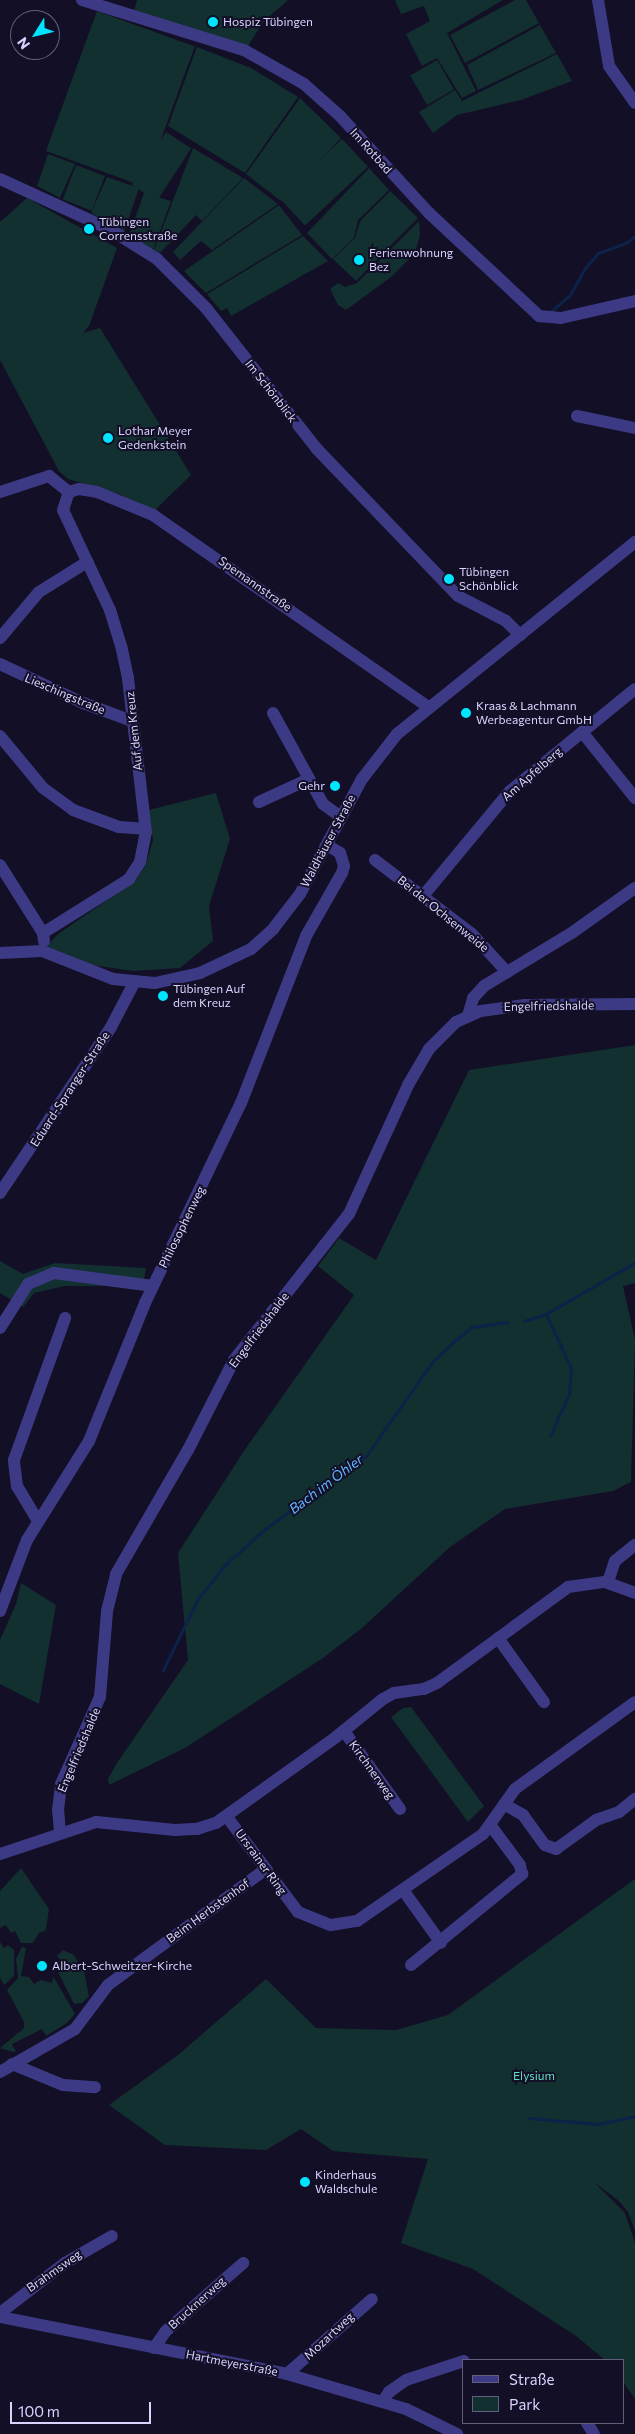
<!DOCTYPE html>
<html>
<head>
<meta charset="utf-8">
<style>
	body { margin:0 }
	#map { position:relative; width:635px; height:2434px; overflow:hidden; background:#130f26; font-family:Commissioner,sans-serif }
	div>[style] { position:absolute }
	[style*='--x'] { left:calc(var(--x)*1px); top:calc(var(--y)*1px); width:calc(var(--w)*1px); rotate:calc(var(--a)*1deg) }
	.green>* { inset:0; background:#12302f; transform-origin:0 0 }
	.stream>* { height:3px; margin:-1.5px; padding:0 1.5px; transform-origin:1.5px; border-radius:1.5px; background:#0c2248 }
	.minor>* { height:12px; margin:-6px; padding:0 6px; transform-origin:6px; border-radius:6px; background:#3d3a85 }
	.dots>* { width:14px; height:14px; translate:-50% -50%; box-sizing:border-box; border:2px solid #130f26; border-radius:50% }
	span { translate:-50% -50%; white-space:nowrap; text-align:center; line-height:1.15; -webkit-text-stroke:4px #130f26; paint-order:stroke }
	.poi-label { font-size:12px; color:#d9d4ff }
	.left { translate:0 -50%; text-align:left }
	.right { translate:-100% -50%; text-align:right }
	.street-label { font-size:12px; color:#d9d4ff }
	.park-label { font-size:12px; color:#5fe0c0 }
	.water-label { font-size:14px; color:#62b6ff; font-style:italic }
	.legend { position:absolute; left:462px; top:2359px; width:162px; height:65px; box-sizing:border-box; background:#130f26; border:1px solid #625e7d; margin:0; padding:6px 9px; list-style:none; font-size:15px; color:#d9d4ff }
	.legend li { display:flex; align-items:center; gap:10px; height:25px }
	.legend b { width:25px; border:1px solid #625e7d }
	.north { position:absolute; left:10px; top:10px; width:50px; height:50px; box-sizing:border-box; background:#130f26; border:1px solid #625e7d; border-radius:50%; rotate:234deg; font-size:14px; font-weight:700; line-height:20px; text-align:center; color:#d9d4ff }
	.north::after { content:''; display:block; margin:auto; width:18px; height:22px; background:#00e5ff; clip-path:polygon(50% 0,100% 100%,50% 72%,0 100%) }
	.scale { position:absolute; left:10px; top:2402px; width:141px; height:22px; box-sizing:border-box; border:2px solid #d9d4ff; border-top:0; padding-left:6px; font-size:15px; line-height:18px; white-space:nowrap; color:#d9d4ff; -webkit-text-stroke:4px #130f26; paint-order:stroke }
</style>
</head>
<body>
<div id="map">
	<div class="green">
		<i style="clip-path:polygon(137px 0,288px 0,263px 22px,245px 51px,133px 14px)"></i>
		<i style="clip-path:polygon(395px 0,503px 0,447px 33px,476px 91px,462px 98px,437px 58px,422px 66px,406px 34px,430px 21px,424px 6px,401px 14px)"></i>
		<i style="clip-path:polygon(515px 0,526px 0,539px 23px,465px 63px,450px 35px)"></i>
		<i style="left:97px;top:11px;width:104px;height:149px;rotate:20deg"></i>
		<i style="clip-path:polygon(540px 25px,556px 53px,478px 90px,467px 65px)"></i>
		<i style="clip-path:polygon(197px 47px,251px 68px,298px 97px,245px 173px,168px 126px)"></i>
		<i style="clip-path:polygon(557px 54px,572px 81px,521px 100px,457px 115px,433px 133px,419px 112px,455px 90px,462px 101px)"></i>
		<i style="left:437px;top:60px;width:34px;height:31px;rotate:60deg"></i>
		<i style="clip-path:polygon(300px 98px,341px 138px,281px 201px,246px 174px)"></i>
		<i style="left:166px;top:132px;width:30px;height:63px;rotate:33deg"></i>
		<i style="left:342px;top:139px;width:38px;height:86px;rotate:47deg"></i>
		<i style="clip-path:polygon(193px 148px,243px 178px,202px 221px,196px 215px,160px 253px,154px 250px)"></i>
		<i style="clip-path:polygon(48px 154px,75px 164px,60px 198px,37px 186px)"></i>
		<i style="left:76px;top:165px;width:31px;height:37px;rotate:21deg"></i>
		<i style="clip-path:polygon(369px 168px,389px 190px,358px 220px,354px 238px,332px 259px,307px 233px)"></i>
		<i style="clip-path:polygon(107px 177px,139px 188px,124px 232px,91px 213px)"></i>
		<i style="clip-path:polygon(244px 178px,278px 204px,212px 250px,201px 241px,180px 260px,173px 252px)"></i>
		<i style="clip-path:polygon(390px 191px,418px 218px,356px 281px,333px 259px,355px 238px,360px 221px)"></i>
		<i style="clip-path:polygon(144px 193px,171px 201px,153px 250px,129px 235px)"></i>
		<i style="clip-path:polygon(27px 198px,117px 248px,89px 326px,83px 333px,100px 328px,191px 475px,154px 511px,119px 494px,68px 479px,59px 471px,0 360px,0 222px)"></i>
		<i style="clip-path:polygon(279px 205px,302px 235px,206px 293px,184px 271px)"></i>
		<i style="clip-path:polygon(419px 221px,420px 235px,415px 253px,391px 277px,346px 310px,338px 305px,330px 289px,338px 283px,345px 287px,357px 283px)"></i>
		<i style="clip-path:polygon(303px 236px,328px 261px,231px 316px,227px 308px,221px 311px,207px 294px)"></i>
		<i style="clip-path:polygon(216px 793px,230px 839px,209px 906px,213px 941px,180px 968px,133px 971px,78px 963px,42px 951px,58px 934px,135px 881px,145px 866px,153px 840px,149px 810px)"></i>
		<i style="clip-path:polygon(635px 1045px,635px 1283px,623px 1286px,635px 1340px,631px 1482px,613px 1491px,505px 1509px,450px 1547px,362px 1628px,323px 1658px,185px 1748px,109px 1785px,108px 1779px,117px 1763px,188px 1660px,178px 1553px,246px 1448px,354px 1295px,318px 1266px,339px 1238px,376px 1260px,469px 1070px)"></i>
		<i style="clip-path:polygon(0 1261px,23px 1274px,55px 1263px,146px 1268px,143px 1286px,64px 1286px,34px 1293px,23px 1307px,0 1293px)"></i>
		<i style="clip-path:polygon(21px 1583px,56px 1605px,39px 1704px,0 1684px,0 1640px,16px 1604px)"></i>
		<i style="clip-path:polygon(411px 1707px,484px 1806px,468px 1822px,391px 1717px,403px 1708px)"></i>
		<i style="clip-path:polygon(21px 1868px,49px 1909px,46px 1930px,39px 1933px,33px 1943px,21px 1943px,15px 1931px,11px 1933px,6px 1925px,0 1928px,0 1891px)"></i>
		<i style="clip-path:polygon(635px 1879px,635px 2231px,628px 2212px,619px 2201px,594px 2182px,625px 2213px,635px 2243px,635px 2399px,624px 2383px,624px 2360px,605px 2360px,576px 2336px,473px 2269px,401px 2243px,428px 2159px,333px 2151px,301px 2129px,266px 2150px,165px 2145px,109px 2105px,178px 2055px,266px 1979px,316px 2028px,396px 2030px,448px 2015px)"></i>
		<i style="clip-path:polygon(0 1942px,4px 1948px,8px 1945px,14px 1950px,14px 1976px,4px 1985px,0 1978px)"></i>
		<i style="clip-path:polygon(22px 1947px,26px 1948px,21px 1976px,29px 1977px,34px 1984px,41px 1980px,52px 1983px,53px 1976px,75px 2014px,67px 2023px,46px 2036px,42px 2029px,12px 2044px,16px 2052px,13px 2052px,0 2048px,24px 2028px,24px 2022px,7px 1990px,18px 1978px,16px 1959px)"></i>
		<i style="clip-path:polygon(63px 1950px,74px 1955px,84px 1972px,89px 1996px,82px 2003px,74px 2004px,58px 1972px,62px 1971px,63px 1963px,57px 1956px)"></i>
	</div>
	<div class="stream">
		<i style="--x:551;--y:311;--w:25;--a:-40"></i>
		<i style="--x:570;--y:295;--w:31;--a:-61"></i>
		<i style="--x:585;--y:268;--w:20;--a:-49"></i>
		<i style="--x:598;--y:253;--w:30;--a:-20"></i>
		<i style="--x:626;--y:243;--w:11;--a:-38"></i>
		<i style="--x:546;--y:1314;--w:60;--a:65.2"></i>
		<i style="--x:571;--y:1368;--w:26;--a:94"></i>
		<i style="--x:569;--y:1394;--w:46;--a:114.3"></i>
		<i style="--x:524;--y:1321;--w:23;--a:-18"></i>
		<i style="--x:546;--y:1314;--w:102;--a:-30.1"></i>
		<i style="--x:163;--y:1670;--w:78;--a:-64.1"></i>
		<i style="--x:197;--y:1600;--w:45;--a:-51.3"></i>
		<i style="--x:225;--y:1565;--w:54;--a:-42"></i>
		<i style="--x:265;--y:1529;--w:125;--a:-35.9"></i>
		<i style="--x:366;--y:1456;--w:116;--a:-54.8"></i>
		<i style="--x:433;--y:1361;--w:26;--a:-43"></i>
		<i style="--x:452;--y:1343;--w:26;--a:-39"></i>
		<i style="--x:472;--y:1327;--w:36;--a:-8"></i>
		<i style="--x:529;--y:2118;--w:69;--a:5"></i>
		<i style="--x:598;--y:2124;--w:38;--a:-12"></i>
	</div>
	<div class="minor">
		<i style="--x:82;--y:0;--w:170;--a:17.2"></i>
		<i style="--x:244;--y:50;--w:69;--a:29.5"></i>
		<i style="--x:304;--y:84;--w:48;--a:41.6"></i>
		<i style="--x:340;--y:116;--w:132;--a:47.5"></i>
		<i style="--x:429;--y:213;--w:151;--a:43.1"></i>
		<i style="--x:539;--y:316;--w:22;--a:5"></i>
		<i style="--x:561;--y:318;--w:76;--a:-12.9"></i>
		<i style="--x:598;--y:0;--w:67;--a:80.5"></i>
		<i style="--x:609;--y:66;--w:45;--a:54.9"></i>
		<i style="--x:0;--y:179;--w:120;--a:24.6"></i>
		<i style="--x:109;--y:229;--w:57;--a:32"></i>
		<i style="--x:157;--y:259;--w:69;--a:45"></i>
		<i style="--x:206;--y:308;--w:178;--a:51.8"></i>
		<i style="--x:316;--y:448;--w:205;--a:46.2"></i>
		<i style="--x:458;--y:596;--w:54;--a:27.5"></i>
		<i style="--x:506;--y:621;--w:20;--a:45"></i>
		<i style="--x:577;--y:416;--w:59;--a:11.7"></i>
		<i style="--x:0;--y:492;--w:52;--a:-18.1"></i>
		<i style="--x:49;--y:476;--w:26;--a:39"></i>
		<i style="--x:69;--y:492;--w:10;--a:-17"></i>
		<i style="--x:79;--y:489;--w:18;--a:9"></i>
		<i style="--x:97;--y:492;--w:61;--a:22.3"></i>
		<i style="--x:153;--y:515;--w:335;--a:34.9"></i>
		<i style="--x:0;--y:638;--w:60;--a:-49.7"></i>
		<i style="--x:39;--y:592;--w:57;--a:-32"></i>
		<i style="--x:0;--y:664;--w:92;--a:25.2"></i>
		<i style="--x:83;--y:703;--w:52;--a:20.2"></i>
		<i style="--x:273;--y:713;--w:104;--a:61.2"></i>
		<i style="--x:323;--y:804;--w:22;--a:36"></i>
		<i style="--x:582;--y:732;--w:85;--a:51.2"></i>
		<i style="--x:0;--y:736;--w:67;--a:50.4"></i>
		<i style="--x:43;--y:788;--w:37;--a:36"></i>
		<i style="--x:73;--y:810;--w:49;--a:20.3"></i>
		<i style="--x:119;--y:827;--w:26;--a:4"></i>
		<i style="--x:259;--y:802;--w:55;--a:-24.7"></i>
		<i style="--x:375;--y:860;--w:122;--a:37.3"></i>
		<i style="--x:472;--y:934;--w:52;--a:47.4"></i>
		<i style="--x:0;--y:865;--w:80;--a:57.7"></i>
		<i style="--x:43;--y:933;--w:8;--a:83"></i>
		<i style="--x:423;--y:896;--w:136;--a:-50.4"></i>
		<i style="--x:510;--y:791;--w:161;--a:-39.2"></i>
		<i style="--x:43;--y:933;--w:102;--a:-32.1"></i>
		<i style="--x:129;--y:879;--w:20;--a:-57"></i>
		<i style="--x:140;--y:862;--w:31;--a:-79"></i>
		<i style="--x:146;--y:832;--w:155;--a:-96.7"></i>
		<i style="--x:128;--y:678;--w:30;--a:-102"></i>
		<i style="--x:122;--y:649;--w:41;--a:-107.1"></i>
		<i style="--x:110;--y:610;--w:110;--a:-115.2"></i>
		<i style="--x:63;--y:510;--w:19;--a:-72"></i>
		<i style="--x:0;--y:953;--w:42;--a:-2.7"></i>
		<i style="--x:42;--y:951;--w:76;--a:21.5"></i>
		<i style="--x:113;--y:979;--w:42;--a:5.4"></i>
		<i style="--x:155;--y:983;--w:46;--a:-12.5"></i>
		<i style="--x:200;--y:973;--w:56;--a:-25.2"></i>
		<i style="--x:251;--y:949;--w:30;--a:-42"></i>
		<i style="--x:273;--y:929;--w:44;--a:-52.4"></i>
		<i style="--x:300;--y:894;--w:131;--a:-61.7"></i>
		<i style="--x:362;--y:779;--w:57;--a:-52.1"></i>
		<i style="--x:397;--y:734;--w:306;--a:-38.9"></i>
		<i style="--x:468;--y:1016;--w:19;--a:-74"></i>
		<i style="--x:473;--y:998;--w:16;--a:-47"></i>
		<i style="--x:484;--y:986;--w:104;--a:-31.2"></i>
		<i style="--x:573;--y:932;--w:76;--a:-35.4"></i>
		<i style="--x:0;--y:1193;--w:200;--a:-56.2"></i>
		<i style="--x:111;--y:1027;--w:50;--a:-62.4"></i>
		<i style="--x:0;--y:1328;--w:52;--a:-57.5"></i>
		<i style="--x:28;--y:1284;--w:28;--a:-23"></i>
		<i style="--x:54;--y:1273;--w:100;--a:7.5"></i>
		<i style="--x:38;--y:1521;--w:41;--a:-121"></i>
		<i style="--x:17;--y:1486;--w:26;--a:-97"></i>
		<i style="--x:14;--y:1460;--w:151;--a:-70.2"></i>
		<i style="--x:608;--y:1582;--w:22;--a:-72"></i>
		<i style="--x:615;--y:1561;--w:26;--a:-39"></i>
		<i style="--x:0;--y:1611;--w:76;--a:-69.2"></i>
		<i style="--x:27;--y:1540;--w:117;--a:-57.9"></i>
		<i style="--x:89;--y:1441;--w:149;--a:-67.9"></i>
		<i style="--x:145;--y:1303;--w:222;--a:-64.4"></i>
		<i style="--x:241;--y:1103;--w:179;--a:-68.7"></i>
		<i style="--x:306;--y:936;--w:73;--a:-60.3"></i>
		<i style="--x:342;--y:873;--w:7;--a:-74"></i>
		<i style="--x:344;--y:866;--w:14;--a:-107"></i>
		<i style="--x:340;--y:853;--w:15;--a:-148"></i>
		<i style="--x:498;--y:1638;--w:79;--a:54.3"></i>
		<i style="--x:344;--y:1731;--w:96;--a:54.3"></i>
		<i style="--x:504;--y:1804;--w:22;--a:30"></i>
		<i style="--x:523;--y:1815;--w:37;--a:54"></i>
		<i style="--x:545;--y:1845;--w:12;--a:20"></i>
		<i style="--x:556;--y:1849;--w:49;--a:-35.9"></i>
		<i style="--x:596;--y:1820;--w:24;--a:-19"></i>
		<i style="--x:619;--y:1812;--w:21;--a:-39"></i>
		<i style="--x:227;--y:1817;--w:119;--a:53.2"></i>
		<i style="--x:298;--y:1912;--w:35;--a:22"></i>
		<i style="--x:331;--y:1925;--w:26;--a:-9"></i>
		<i style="--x:357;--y:1921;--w:153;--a:-34.6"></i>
		<i style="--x:483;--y:1834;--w:55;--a:-54.6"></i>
		<i style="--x:515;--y:1789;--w:148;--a:-35.9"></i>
		<i style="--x:60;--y:1832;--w:22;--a:-95"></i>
		<i style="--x:58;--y:1810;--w:26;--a:-83"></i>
		<i style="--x:61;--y:1784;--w:95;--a:-65.9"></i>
		<i style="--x:100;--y:1697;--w:86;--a:-85.3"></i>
		<i style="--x:107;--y:1611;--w:38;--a:-76"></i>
		<i style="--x:116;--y:1574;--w:143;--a:-59.9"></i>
		<i style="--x:188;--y:1450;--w:101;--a:-62.9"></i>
		<i style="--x:234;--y:1360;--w:186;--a:-51.8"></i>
		<i style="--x:349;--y:1214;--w:142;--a:-65.4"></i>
		<i style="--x:408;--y:1085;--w:42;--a:-59.7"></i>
		<i style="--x:429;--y:1049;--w:38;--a:-45"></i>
		<i style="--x:456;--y:1022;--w:27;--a:-24"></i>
		<i style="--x:481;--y:1011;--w:44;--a:-7.8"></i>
		<i style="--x:525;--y:1005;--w:110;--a:-0.5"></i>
		<i style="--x:0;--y:1854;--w:101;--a:-18.4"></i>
		<i style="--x:96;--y:1822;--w:79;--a:5.8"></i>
		<i style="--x:175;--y:1830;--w:22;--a:-3"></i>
		<i style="--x:197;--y:1829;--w:20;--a:-18"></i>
		<i style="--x:216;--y:1823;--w:148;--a:-35.6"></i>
		<i style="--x:336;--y:1737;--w:60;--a:-39"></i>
		<i style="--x:383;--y:1699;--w:13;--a:-29"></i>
		<i style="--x:394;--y:1693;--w:30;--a:-8"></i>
		<i style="--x:424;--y:1689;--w:14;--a:-25"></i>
		<i style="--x:437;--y:1683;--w:162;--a:-36.2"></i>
		<i style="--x:568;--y:1587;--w:37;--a:-8"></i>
		<i style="--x:605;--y:1582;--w:32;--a:20"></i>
		<i style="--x:403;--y:1890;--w:65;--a:54.4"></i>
		<i style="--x:411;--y:1965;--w:144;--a:-39.3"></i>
		<i style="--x:522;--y:1874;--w:9;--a:-103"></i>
		<i style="--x:520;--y:1865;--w:49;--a:-126.6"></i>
		<i style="--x:12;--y:2064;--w:55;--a:22.4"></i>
		<i style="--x:63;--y:2085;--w:32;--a:4"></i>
		<i style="--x:0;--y:2072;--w:86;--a:-29.8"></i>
		<i style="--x:75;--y:2029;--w:55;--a:-53.1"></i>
		<i style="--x:108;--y:1985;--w:196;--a:-36.3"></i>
		<i style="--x:0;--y:2313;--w:82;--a:-37.6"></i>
		<i style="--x:65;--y:2263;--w:54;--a:-29.9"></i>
		<i style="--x:0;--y:2317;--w:293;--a:11.2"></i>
		<i style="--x:287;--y:2374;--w:124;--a:16.4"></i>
		<i style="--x:406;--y:2409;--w:57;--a:26.1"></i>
		<i style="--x:154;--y:2348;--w:21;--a:-55"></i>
		<i style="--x:166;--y:2331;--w:103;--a:-41.4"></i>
		<i style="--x:287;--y:2374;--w:113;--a:-41.4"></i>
		<i style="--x:383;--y:2401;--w:11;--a:-56"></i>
		<i style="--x:389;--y:2392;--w:21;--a:-35"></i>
		<i style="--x:406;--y:2380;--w:61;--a:-18.1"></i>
		<i style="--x:587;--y:2423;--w:13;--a:58"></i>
	</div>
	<div class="dots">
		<i style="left:213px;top:22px;background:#00e5ff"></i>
		<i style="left:89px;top:229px;background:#00e5ff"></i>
		<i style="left:359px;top:260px;background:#00e5ff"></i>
		<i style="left:108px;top:438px;background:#00e5ff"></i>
		<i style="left:449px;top:579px;background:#00e5ff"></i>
		<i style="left:466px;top:713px;background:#00e5ff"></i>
		<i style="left:335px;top:786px;background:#00e5ff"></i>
		<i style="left:163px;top:996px;background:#00e5ff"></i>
		<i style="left:42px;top:1966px;background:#00e5ff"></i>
		<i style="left:305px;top:2182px;background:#00e5ff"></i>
	</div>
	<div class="poi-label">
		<span class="left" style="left:223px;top:22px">Hospiz Tübingen</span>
		<span class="left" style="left:99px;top:229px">Tübingen<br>Corrensstraße</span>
		<span class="left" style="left:369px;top:260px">Ferienwohnung<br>Bez</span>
		<span class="left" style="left:118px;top:438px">Lothar Meyer<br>Gedenkstein</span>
		<span class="left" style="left:459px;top:579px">Tübingen<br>Schönblick</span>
		<span class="left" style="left:476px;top:713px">Kraas &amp; Lachmann<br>Werbeagentur GmbH</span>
		<span class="right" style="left:325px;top:786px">Gehr</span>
		<span class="left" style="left:173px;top:996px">Tübingen Auf<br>dem Kreuz</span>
		<span class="left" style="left:52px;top:1966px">Albert-Schweitzer-Kirche</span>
		<span class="left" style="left:315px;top:2182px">Kinderhaus<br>Waldschule</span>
	</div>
	<div class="street-label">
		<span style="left:371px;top:151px;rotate:48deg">Im Rotbad</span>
		<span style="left:271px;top:391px;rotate:52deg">Im Schönblick</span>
		<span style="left:255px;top:584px;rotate:35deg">Spemannstraße</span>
		<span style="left:65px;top:694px;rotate:23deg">Lieschingstraße</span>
		<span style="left:134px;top:731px;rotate:-96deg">Auf dem Kreuz</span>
		<span style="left:532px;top:774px;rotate:-41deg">Am Apfelberg</span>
		<span style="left:328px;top:841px;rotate:-62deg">Waldhäuser Straße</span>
		<span style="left:443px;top:914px;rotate:39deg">Bei der Ochsenweide</span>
		<span style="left:549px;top:1006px;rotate:-1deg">Engelfriedshalde</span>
		<span style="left:70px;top:1089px;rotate:-57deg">Eduard-Spranger-Straße</span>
		<span style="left:182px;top:1227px;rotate:-64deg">Philosophenweg</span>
		<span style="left:259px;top:1330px;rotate:-53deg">Engelfriedshalde</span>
		<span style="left:79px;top:1750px;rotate:-67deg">Engelfriedshalde</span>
		<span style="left:372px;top:1770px;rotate:54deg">Kirchnerweg</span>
		<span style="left:261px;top:1862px;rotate:54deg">Ursrainer Ring</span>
		<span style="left:208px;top:1911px;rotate:-36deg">Beim Herbstenhof</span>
		<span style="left:54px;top:2271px;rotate:-35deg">Brahmsweg</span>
		<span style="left:197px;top:2303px;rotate:-42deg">Brucknerweg</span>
		<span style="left:329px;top:2336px;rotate:-43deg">Mozartweg</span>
		<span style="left:232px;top:2363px;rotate:11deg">Hartmeyerstraße</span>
	</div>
	<div class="park-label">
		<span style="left:534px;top:2076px">Elysium</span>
	</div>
	<div class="water-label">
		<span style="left:326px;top:1484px;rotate:-37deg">Bach im Öhler</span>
	</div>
	<ul class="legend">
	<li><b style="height:6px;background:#3d3a85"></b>Straße</li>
	<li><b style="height:14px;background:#12302f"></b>Park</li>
	</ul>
	<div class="north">N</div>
	<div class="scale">100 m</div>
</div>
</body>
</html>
